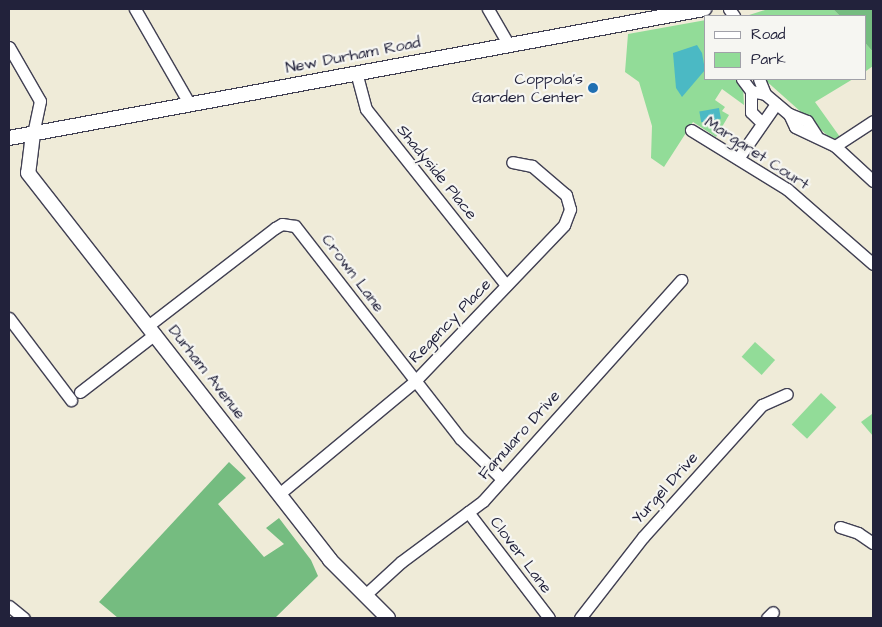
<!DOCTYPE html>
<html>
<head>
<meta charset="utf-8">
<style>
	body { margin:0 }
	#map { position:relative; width:882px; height:627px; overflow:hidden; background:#efebd8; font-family:"Architects Daughter",sans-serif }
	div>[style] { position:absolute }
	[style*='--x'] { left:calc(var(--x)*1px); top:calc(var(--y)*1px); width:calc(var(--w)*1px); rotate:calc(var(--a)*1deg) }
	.green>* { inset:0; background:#92dc98; transform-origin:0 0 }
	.forest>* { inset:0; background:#75bc80 }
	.water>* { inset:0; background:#4bb9c4; transform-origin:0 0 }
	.roads { filter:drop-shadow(1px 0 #414053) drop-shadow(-1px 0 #414053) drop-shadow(0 1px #414053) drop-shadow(0 -1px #414053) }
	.minor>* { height:11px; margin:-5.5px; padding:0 5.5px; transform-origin:5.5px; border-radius:5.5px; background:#fff }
	.major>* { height:14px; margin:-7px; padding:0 7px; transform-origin:7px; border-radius:7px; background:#fff }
	.dots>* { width:14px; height:14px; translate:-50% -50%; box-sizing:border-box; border:2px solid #f6f6f2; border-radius:50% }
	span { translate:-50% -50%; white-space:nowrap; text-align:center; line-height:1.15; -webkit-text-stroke:4.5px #f6f6f2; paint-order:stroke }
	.street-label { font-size:16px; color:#22223b }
	.poi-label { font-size:16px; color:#22223b }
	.right { translate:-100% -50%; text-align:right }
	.frame { position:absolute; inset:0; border:10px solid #22223b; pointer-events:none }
	.legend { position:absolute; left:704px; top:15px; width:162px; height:65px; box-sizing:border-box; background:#f6f6f2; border:1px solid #a1a1a9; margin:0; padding:6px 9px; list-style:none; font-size:15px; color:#22223b }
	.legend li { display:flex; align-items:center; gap:10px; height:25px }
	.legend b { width:25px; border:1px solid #a1a1a9 }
</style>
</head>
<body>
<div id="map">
	<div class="green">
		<i style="clip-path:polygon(768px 9px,833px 9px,840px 16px,746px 16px)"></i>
		<i style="clip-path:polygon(706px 20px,706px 79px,738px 79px,743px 86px,744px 105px,722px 89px,715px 100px,725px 107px,722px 111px,729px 115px,716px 137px,693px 122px,664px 167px,651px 158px,652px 126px,639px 82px,625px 72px,628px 34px)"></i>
		<i style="clip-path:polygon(866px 44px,873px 52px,873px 66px,866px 71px)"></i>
		<i style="clip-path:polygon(764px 79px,853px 79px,815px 102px,840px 137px,835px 139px,828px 136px)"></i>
		<i style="left:755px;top:342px;width:27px;height:20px;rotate:42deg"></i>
		<i style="left:821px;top:393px;width:21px;height:43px;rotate:43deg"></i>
		<i style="clip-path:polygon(872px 414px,873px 416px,873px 436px,861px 422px)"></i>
	</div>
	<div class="forest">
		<i style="clip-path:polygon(833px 9px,873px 9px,873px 52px,866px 44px,866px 16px,840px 16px)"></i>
		<i style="clip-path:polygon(229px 462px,246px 478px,218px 504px,264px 557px,284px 544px,266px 528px,279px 518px,311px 560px,318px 576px,275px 618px,118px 618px,99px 602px)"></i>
	</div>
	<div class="water">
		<i style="clip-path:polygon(697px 45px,702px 53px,705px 70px,682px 97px,676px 88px,673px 53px)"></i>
		<i style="left:719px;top:108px;width:11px;height:20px;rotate:80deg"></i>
	</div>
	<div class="roads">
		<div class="minor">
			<i style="--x:135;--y:9;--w:108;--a:60.1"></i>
			<i style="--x:488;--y:9;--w:39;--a:60"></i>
			<i style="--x:729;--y:9;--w:9;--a:54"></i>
			<i style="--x:9;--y:47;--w:62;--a:60.1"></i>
			<i style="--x:40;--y:101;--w:34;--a:102"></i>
			<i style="--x:356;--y:72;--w:38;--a:75"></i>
			<i style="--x:366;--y:109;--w:225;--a:51.5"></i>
			<i style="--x:742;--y:79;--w:15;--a:53"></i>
			<i style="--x:751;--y:91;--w:14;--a:12"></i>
			<i style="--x:765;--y:94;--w:31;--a:40"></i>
			<i style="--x:789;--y:114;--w:19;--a:21"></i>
			<i style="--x:807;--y:121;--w:17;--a:57"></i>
			<i style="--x:759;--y:79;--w:16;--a:68"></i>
			<i style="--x:751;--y:91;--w:21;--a:90"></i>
			<i style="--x:751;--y:112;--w:14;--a:45"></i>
			<i style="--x:789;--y:114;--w:14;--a:65"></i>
			<i style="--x:795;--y:127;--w:44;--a:25.4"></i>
			<i style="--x:835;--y:146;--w:52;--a:42.6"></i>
			<i style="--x:691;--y:130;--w:113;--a:31.6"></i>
			<i style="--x:787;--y:189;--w:114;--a:41.1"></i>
			<i style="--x:835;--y:146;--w:45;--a:-33.3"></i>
			<i style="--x:739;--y:157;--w:65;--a:-55.1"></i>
			<i style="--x:9;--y:318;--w:103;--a:52.9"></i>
			<i style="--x:149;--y:325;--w:159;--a:-37.6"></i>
			<i style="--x:275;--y:228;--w:8;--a:-30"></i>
			<i style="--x:282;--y:224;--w:13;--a:9"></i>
			<i style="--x:295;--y:226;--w:269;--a:52.1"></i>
			<i style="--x:460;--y:438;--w:59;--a:44.3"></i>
			<i style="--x:80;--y:392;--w:95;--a:-37.7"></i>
			<i style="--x:279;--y:494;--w:177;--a:-39.7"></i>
			<i style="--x:415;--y:381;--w:216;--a:-46.3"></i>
			<i style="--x:564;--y:225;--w:17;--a:-69"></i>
			<i style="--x:570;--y:209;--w:15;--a:-106"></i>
			<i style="--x:566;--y:195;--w:45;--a:-139.5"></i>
			<i style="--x:532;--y:166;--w:20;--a:-169"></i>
			<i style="--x:468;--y:512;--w:133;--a:52.6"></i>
			<i style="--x:840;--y:527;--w:19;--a:18"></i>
			<i style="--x:858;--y:533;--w:18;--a:34"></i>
			<i style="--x:365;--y:595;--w:49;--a:-42.5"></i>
			<i style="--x:401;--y:562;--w:102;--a:-36.6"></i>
			<i style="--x:483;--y:501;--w:297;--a:-48.1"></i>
			<i style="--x:9;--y:606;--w:19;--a:39"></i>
			<i style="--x:580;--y:618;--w:103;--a:-52.1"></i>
			<i style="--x:643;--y:537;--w:178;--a:-48"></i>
			<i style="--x:762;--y:405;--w:27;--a:-24"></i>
			<i style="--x:767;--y:618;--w:8;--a:-45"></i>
		</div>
		<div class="major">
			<i style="--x:33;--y:134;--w:39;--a:97"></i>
			<i style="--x:28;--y:173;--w:491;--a:52"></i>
			<i style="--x:330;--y:560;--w:82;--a:45"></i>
			<i style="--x:9;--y:138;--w:707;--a:-10.52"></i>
		</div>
	</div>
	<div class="dots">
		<i style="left:593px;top:88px;background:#1f6fb2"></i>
	</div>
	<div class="street-label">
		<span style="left:353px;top:55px;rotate:-11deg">New Durham Road</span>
		<span style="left:757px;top:153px;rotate:33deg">Margaret Court</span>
		<span style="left:437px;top:172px;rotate:51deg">Shadyside Place</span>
		<span style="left:353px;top:273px;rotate:53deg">Crown Lane</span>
		<span style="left:450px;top:321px;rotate:-46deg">Regency Place</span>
		<span style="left:207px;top:372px;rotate:52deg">Durham Avenue</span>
		<span style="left:519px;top:435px;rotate:-48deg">Famularo Drive</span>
		<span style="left:665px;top:488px;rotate:-48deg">Yurgel Drive</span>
		<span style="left:521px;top:555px;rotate:53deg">Clover Lane</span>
	</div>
	<div class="poi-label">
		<span class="right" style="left:583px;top:88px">Coppola's<br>Garden Center</span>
	</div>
	<div class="frame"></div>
	<ul class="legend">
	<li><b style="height:6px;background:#fff"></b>Road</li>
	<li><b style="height:14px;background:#92dc98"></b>Park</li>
	</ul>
</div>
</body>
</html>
